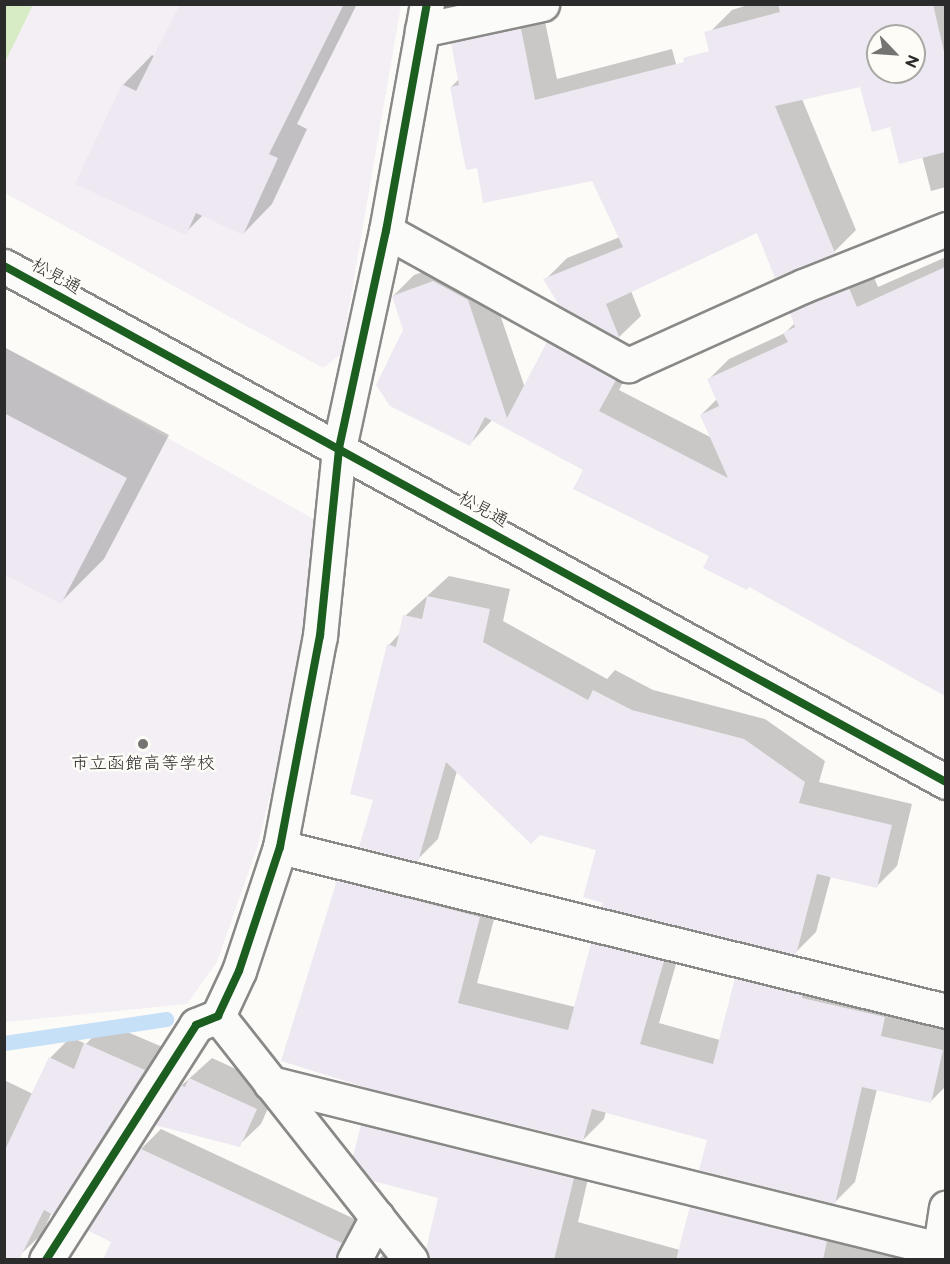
<!DOCTYPE html>
<html>
<head>
<meta charset="utf-8">
<style>
	body { margin:0 }
	#map { position:relative; width:950px; height:1264px; overflow:hidden; background:#fcfbf8; font-family:"Balsamiq Sans","Klee One",sans-serif }
	div>[style] { position:absolute }
	[style*='--x'] { left:calc(var(--x)*1px); top:calc(var(--y)*1px); width:calc(var(--w)*1px); rotate:calc(var(--a)*1deg) }
	.built>* { inset:0; background:#f3eff4 }
	.green>* { inset:0; background:#d7ecc5 }
	.shadow>* { inset:0; background:#0003 }
	.stream>* { height:15px; margin:-7.5px; padding:0 7.5px; transform-origin:7.5px; border-radius:7.5px; background:#c6e0f8 }
	.building>* { inset:0; background:#ede8f1 }
	.roads { filter:drop-shadow(2px 0 #898987) drop-shadow(-2px 0 #898987) drop-shadow(0 2px #898987) drop-shadow(0 -2px #898987) }
	.minor>* { height:33px; margin:-16.5px; padding:0 16.5px; transform-origin:16.5px; border-radius:16.5px; background:#fbfbf9 }
	.tertiary>* { height:33px; margin:-16.5px; padding:0 16.5px; transform-origin:16.5px; border-radius:16.5px; background:#fbfbf9 }
	.cycleway>* { height:8px; margin:-4px; padding:0 4px; transform-origin:4px; border-radius:4px; background:#1b5e20 }
	.dots>* { width:16px; height:16px; translate:-50% -50%; box-sizing:border-box; border:3px solid #fdfcf7; border-radius:50% }
	span { translate:-50% -50%; white-space:nowrap; text-align:center; line-height:1.15; -webkit-text-stroke:5px #fdfcf7; paint-order:stroke }
	.street-label { font-size:18px; color:#2b2b2b }
	.poi-label { font-size:18px; color:#2b2b2b }
	.frame { position:absolute; inset:0; border:6px solid #2b2b2b; pointer-events:none }
	.north { position:absolute; left:866px; top:24px; width:60px; height:60px; box-sizing:border-box; background:#fdfcf7; border:2px solid #a9a8a5; border-radius:50%; rotate:115deg; font-size:16px; font-weight:700; line-height:24px; text-align:center; color:#2b2b2b }
	.north::after { content:''; display:block; margin:auto; width:21px; height:27px; background:#747473; clip-path:polygon(50% 0,100% 100%,50% 72%,0 100%) }
</style>
</head>
<body>
<div id="map">
	<div class="built">
		<i style="clip-path:polygon(5px 5px,401px 5px,341px 354px,323px 368px,5px 193px)"></i>
		<i style="clip-path:polygon(4px 347px,321px 523px,307px 643px,258px 845px,217px 962px,187px 1004px,5px 1022px)"></i>
	</div>
	<div class="green">
		<i style="clip-path:polygon(5px 4px,33px 5px,5px 62px,4px 5px)"></i>
	</div>
	<div class="shadow">
		<i style="clip-path:polygon(181px 4px,357px 4px,297px 124px,307px 129px,272px 204px,243px 234px,203px 215px,185px 233px,123px 85px,152px 55px,155px 57px)"></i>
		<i style="clip-path:polygon(evenodd,751px 4px,946px 4px,946px 187px,931px 191px,922px 156px,891px 125px,862px 86px,802px 99px,856px 230px,834px 252px,758px 231px,631px 291px,641px 316px,619px 337px,560px 304px,545px 280px,567px 258px,620px 237px,593px 179px,478px 166px,451px 87px,459px 79px,452px 44px,474px 22px,542px 7px,557px 79px,672px 49px,712px 199px,710px 32px,732px 10px,751px 4px,878px 36px,914px 36px,914px 72px,878px 72px,878px 36px)"></i>
		<i style="clip-path:polygon(946px 257px,946px 357px,919px 368px,946px 372px,946px 695px,750px 585px,711px 555px,585px 469px,492px 420px,470px 444px,405px 331px,393px 296px,414px 275px,455px 261px,488px 279px,525px 388px,549px 343px,569px 322px,635px 359px,619px 390px,712px 438px,701px 415px,717px 399px,708px 380px,729px 359px,785px 333px,795px 323px,791px 313px,812px 292px,870px 268px,878px 287px)"></i>
		<i style="clip-path:polygon(4px 347px,169px 435px,104px 559px,61px 602px,4px 572px)"></i>
		<i style="clip-path:polygon(449px 576px,510px 589px,503px 621px,607px 679px,615px 670px,653px 690px,765px 719px,825px 761px,819px 782px,912px 804px,897px 866px,876px 887px,831px 876px,816px 932px,795px 953px,457px 771px,438px 839px,417px 860px,389px 645px,401px 632px,405px 616px)"></i>
		<i style="clip-path:polygon(359px 861px,500px 897px,477px 983px,575px 1007px,593px 944px,613px 923px,683px 940px,659px 1023px,720px 1040px,736px 979px,757px 958px,946px 1026px,946px 1086px,931px 1101px,877px 1089px,855px 1182px,835px 1202px,708px 1139px,606px 1111px,604px 1119px,583px 1140px,339px 881px)"></i>
		<i style="clip-path:polygon(106px 1023px,165px 1048px,73px 1192px,52px 1212px,42px 1234px,21px 1254px,4px 1260px,4px 1080px,33px 1094px,50px 1058px,71px 1037px,86px 1044px)"></i>
		<i style="clip-path:polygon(212px 1058px,277px 1088px,261px 1124px,239px 1145px,157px 1124px,181px 1086px)"></i>
		<i style="clip-path:polygon(383px 1105px,593px 1157px,578px 1222px,680px 1250px,691px 1207px,712px 1187px,923px 1260px,491px 1260px,440px 1197px,362px 1126px)"></i>
		<i style="clip-path:polygon(161px 1129px,361px 1222px,367px 1257px,380px 1258px,397px 1240px,400px 1260px,109px 1260px,141px 1149px)"></i>
	</div>
	<div class="stream">
		<i style="--x:4;--y:1043;--w:164;--a:-8.4"></i>
	</div>
	<div class="building">
		<i style="clip-path:polygon(180px 4px,344px 4px,269px 154px,278px 158px,243px 235px,196px 213px,186px 235px,75px 184px,122px 84px,136px 91px)"></i>
		<i style="clip-path:polygon(evenodd,778px 4px,933px 4px,945px 56px,945px 152px,899px 164px,890px 127px,872px 132px,860px 87px,775px 106px,835px 253px,775px 278px,757px 233px,606px 304px,620px 339px,559px 305px,543px 279px,623px 247px,592px 181px,483px 203px,477px 168px,466px 170px,450px 87px,459px 85px,451px 43px,521px 28px,535px 100px,684px 62px,683px 58px,709px 51px,704px 32px,780px 12px,778px 4px,878px 36px,914px 36px,914px 72px,878px 72px,878px 36px)"></i>
		<i style="clip-path:polygon(945px 267px,945px 696px,749px 587px,747px 590px,703px 568px,709px 556px,573px 489px,583px 470px,485px 417px,470px 446px,390px 406px,376px 385px,403px 330px,392px 296px,433px 281px,468px 300px,507px 418px,547px 342px,616px 380px,599px 411px,728px 478px,700px 415px,719px 406px,707px 379px,788px 342px,783px 333px,795px 327px,790px 313px,849px 288px,857px 307px)"></i>
		<i style="clip-path:polygon(4px 413px,127px 478px,61px 604px,4px 574px)"></i>
		<i style="clip-path:polygon(427px 596px,490px 609px,483px 642px,588px 700px,593px 690px,632px 710px,744px 739px,805px 782px,799px 803px,892px 825px,877px 888px,817px 874px,796px 955px,601px 907px,603px 903px,583px 897px,596px 850px,540px 835px,531px 844px,446px 762px,418px 862px,359px 847px,373px 800px,350px 794px,387px 644px,396px 647px,403px 615px,422px 619px)"></i>
		<i style="clip-path:polygon(337px 880px,480px 917px,458px 1003px,568px 1030px,591px 943px,664px 961px,640px 1044px,713px 1064px,735px 978px,802px 995px,802px 998px,885px 1017px,881px 1036px,943px 1050px,931px 1103px,862px 1087px,835px 1204px,699px 1170px,707px 1140px,592px 1109px,583px 1141px,371px 1089px,281px 1061px)"></i>
		<i style="clip-path:polygon(84px 1043px,145px 1070px,53px 1215px,44px 1210px,19px 1260px,4px 1260px,4px 1152px,49px 1057px,74px 1069px)"></i>
		<i style="clip-path:polygon(189px 1078px,257px 1109px,240px 1147px,155px 1125px,180px 1085px,185px 1087px)"></i>
		<i style="clip-path:polygon(361px 1125px,574px 1178px,554px 1260px,429px 1260px,426px 1249px,438px 1198px,373px 1181px,353px 1156px)"></i>
		<i style="clip-path:polygon(139px 1148px,342px 1243px,335px 1260px,103px 1260px,111px 1242px,87px 1230px)"></i>
		<i style="clip-path:polygon(690px 1206px,827px 1241px,823px 1260px,676px 1260px)"></i>
	</div>
	<div class="roads">
		<div class="minor">
			<i style="--x:422;--y:30;--w:123;--a:-12.2"></i>
			<i style="--x:386;--y:231;--w:277;--a:29"></i>
			<i style="--x:628;--y:365;--w:192;--a:-24.3"></i>
			<i style="--x:803;--y:286;--w:154;--a:-21.7"></i>
			<i style="--x:280;--y:847;--w:686;--a:13.83"></i>
			<i style="--x:218;--y:1016;--w:311;--a:51.7"></i>
			<i style="--x:270;--y:1083;--w:689;--a:13.94"></i>
			<i style="--x:46;--y:1260;--w:279;--a:-57.4"></i>
			<i style="--x:196;--y:1025;--w:24;--a:-22"></i>
			<i style="--x:218;--y:1016;--w:50;--a:-65"></i>
			<i style="--x:239;--y:971;--w:131;--a:-71.7"></i>
			<i style="--x:280;--y:847;--w:215;--a:-79.3"></i>
			<i style="--x:320;--y:636;--w:189;--a:-84.2"></i>
			<i style="--x:339;--y:448;--w:222;--a:-77.8"></i>
			<i style="--x:386;--y:231;--w:231;--a:-79.8"></i>
			<i style="--x:354;--y:1260;--w:49;--a:-61.9"></i>
			<i style="--x:938;--y:1260;--w:53;--a:-81.3"></i>
		</div>
		<div class="tertiary">
			<i style="--x:4;--y:266;--w:1074;--a:28.71"></i>
		</div>
	</div>
	<div class="cycleway">
		<i style="--x:4;--y:266;--w:1074;--a:28.71"></i>
		<i style="--x:46;--y:1260;--w:279;--a:-57.4"></i>
		<i style="--x:196;--y:1025;--w:24;--a:-22"></i>
		<i style="--x:218;--y:1016;--w:50;--a:-65"></i>
		<i style="--x:239;--y:971;--w:131;--a:-71.7"></i>
		<i style="--x:280;--y:847;--w:215;--a:-79.3"></i>
		<i style="--x:320;--y:636;--w:189;--a:-84.2"></i>
		<i style="--x:339;--y:448;--w:222;--a:-77.8"></i>
		<i style="--x:386;--y:231;--w:231;--a:-79.8"></i>
	</div>
	<div class="dots">
		<i style="left:143px;top:744px;background:#747473"></i>
	</div>
	<div class="street-label">
		<span style="left:56px;top:277px;rotate:29deg">松見通</span>
		<span style="left:483px;top:510px;rotate:29deg">松見通</span>
	</div>
	<div class="poi-label">
		<span style="left:143px;top:764px">市立函館高等学校</span>
	</div>
	<div class="frame"></div>
	<div class="north">N</div>
</div>
</body>
</html>
